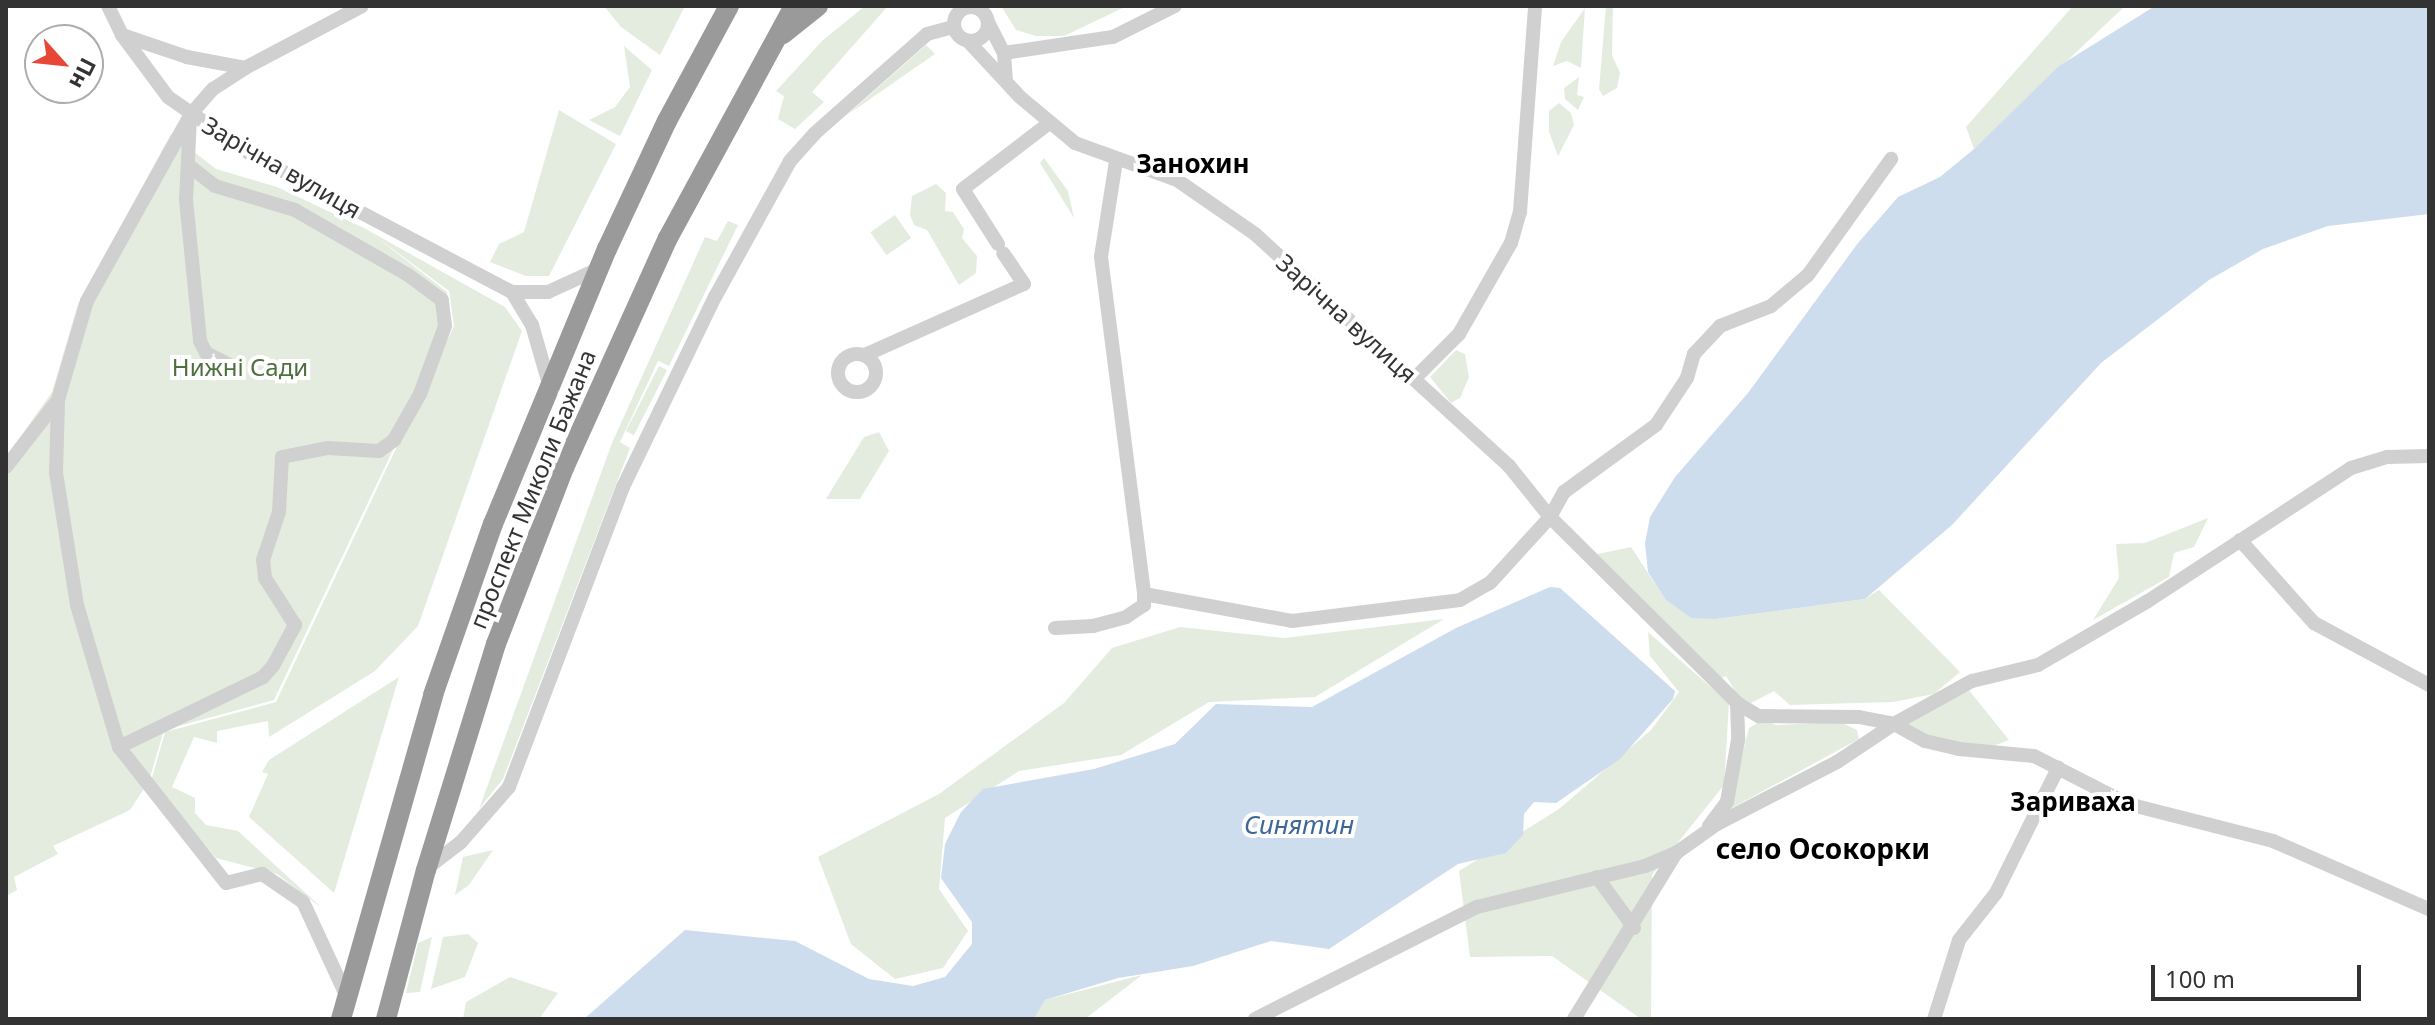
<!DOCTYPE html>
<html>
<head>
<meta charset="utf-8">
<style>
	body { margin:0 }
	#map { position:relative; width:2435px; height:1025px; overflow:hidden; background:#fff; font-family:"Noto Sans",sans-serif }
	div>[style] { position:absolute }
	[style*='--x'] { left:calc(var(--x)*1px); top:calc(var(--y)*1px); width:calc(var(--w)*1px); rotate:calc(var(--a)*1deg) }
	.green>* { inset:0; background:#e4ecdf; transform-origin:0 0 }
	.water>* { inset:0; background:#ceddee }
	.minor>* { height:14px; margin:-7px; padding:0 7px; transform-origin:7px; border-radius:7px; background:#d0d0d0 }
	.minor>.ring { margin:-7px; padding:0; box-sizing:content-box; background:none; border:14px solid #d0d0d0; border-radius:50% }
	.highway>* { height:20px; margin:-10px; padding:0 10px; transform-origin:10px; border-radius:10px; background:#9a9a9a }
	span { translate:-50% -50%; white-space:nowrap; text-align:center; line-height:1.15; -webkit-text-stroke:8px #fff; paint-order:stroke }
	.street-label { font-size:24px; color:#333 }
	.park-label { font-size:24px; color:#4e703e }
	.neighbourhood-label { font-size:26px; color:#000; font-weight:700 }
	.water-label { font-size:26px; color:#3e6798; font-style:italic }
	.quarter-label { font-size:28px; color:#000; font-weight:700 }
	.frame { position:absolute; inset:0; border:8px solid #333; pointer-events:none }
	.north { position:absolute; left:24px; top:24px; width:80px; height:80px; box-sizing:border-box; background:#fff; border:2px solid #adadad; border-radius:50%; rotate:117deg; font-size:22px; font-weight:700; line-height:32px; text-align:center; color:#333 }
	.north::after { content:''; display:block; margin:auto; width:28px; height:36px; background:#e84636; clip-path:polygon(50% 0,100% 100%,50% 72%,0 100%) }
	.scale { position:absolute; left:2151px; top:965px; width:210px; height:36px; box-sizing:border-box; border:4px solid #333; border-top:0; padding-left:10px; font-size:24px; line-height:28px; white-space:nowrap; color:#333; -webkit-text-stroke:6px #fff; paint-order:stroke }
</style>
</head>
<body>
<div id="map">
	<div class="green">
		<i style="clip-path:polygon(604px 6px,685px 6px,660px 55px,621px 27px)"></i>
		<i style="clip-path:polygon(865px 6px,888px 6px,812px 92px,824px 102px,795px 129px,778px 119px,784px 96px,776px 91px,823px 40px)"></i>
		<i style="clip-path:polygon(1001px 6px,1127px 6px,1064px 36px,1036px 36px,1016px 30px)"></i>
		<i style="clip-path:polygon(1606px 6px,1613px 6px,1612px 55px,1620px 73px,1617px 88px,1603px 96px,1599px 89px)"></i>
		<i style="clip-path:polygon(2073px 6px,2125px 6px,1974px 149px,1966px 127px)"></i>
		<i style="clip-path:polygon(1585px 8px,1581px 68px,1567px 61px,1553px 66px,1561px 42px)"></i>
		<i style="clip-path:polygon(926px 45px,935px 54px,847px 115px)"></i>
		<i style="clip-path:polygon(624px 46px,652px 70px,620px 136px,589px 120px,615px 107px,630px 87px)"></i>
		<i style="clip-path:polygon(1579px 77px,1577px 95px,1584px 97px,1578px 110px,1565px 99px,1564px 88px)"></i>
		<i style="clip-path:polygon(1559px 103px,1571px 113px,1574px 125px,1558px 156px,1549px 132px,1549px 111px)"></i>
		<i style="clip-path:polygon(559px 110px,616px 144px,549px 276px,526px 276px,490px 262px,499px 244px,524px 232px)"></i>
		<i style="clip-path:polygon(171px 134px,216px 169px,277px 187px,364px 228px,505px 307px,522px 331px,418px 626px,375px 671px,269px 737px,268px 721px,217px 731px,217px 743px,194px 737px,172px 787px,195px 798px,195px 813px,206px 825px,238px 831px,323px 909px,277px 874px,216px 858px,151px 781px,165px 732px,276px 702px,454px 326px,449px 291px,371px 233px,447px 292px,452px 326px,274px 700px,164px 730px,149px 781px,130px 810px,53px 846px,58px 854px,14px 877px,17px 890px,6px 896px,6px 457px,52px 392px,78px 304px)"></i>
		<i style="clip-path:polygon(1044px 158px,1068px 191px,1074px 218px,1040px 163px)"></i>
		<i style="clip-path:polygon(936px 184px,946px 193px,945px 211px,953px 212px,964px 229px,962px 238px,977px 256px,976px 273px,959px 285px,927px 230px,914px 225px,910px 215px,912px 196px)"></i>
		<i style="left:895px;top:215px;width:28px;height:30px;rotate:55deg"></i>
		<i style="clip-path:polygon(728px 221px,738px 225px,669px 366px,658px 361px,620px 442px,630px 448px,503px 779px,479px 809px,612px 443px,705px 237px,717px 241px)"></i>
		<i style="clip-path:polygon(1456px 350px,1465px 354px,1469px 377px,1460px 398px,1451px 403px,1430px 377px)"></i>
		<i style="left:659px;top:366px;width:9px;height:73px;rotate:27deg"></i>
		<i style="clip-path:polygon(879px 432px,889px 451px,860px 499px,826px 499px,864px 437px)"></i>
		<i style="clip-path:polygon(2208px 518px,2194px 547px,2174px 553px,2169px 577px,2093px 620px,2119px 578px,2116px 544px,2145px 543px)"></i>
		<i style="clip-path:polygon(1631px 547px,1665px 599px,1716px 619px,1865px 599px,1879px 590px,1960px 672px,1934px 694px,1893px 702px,1790px 705px,1774px 691px,1751px 703px,1738px 696px,1726px 676px,1718px 679px,1593px 555px)"></i>
		<i style="clip-path:polygon(1444px 619px,1315px 697px,1209px 702px,1121px 755px,1019px 771px,945px 818px,939px 889px,968px 931px,943px 968px,895px 979px,851px 944px,818px 857px,939px 794px,1064px 703px,1112px 648px,1180px 627px,1284px 638px)"></i>
		<i style="clip-path:polygon(1648px 632px,1729px 703px,1724px 785px,1652px 875px,1651px 1019px,1641px 1019px,1552px 956px,1470px 957px,1459px 871px,1559px 809px,1651px 730px,1679px 692px,1650px 656px)"></i>
		<i style="clip-path:polygon(399px 677px,334px 893px,249px 817px,268px 774px,262px 772px,269px 760px)"></i>
		<i style="clip-path:polygon(1968px 689px,2009px 740px,1993px 746px,1958px 745px,1928px 737px,1907px 723px)"></i>
		<i style="clip-path:polygon(1763px 720px,1776px 725px,1840px 722px,1857px 730px,1859px 739px,1728px 810px,1749px 728px)"></i>
		<i style="clip-path:polygon(493px 850px,469px 885px,455px 895px,463px 857px)"></i>
		<i style="clip-path:polygon(468px 934px,478px 943px,465px 977px,431px 989px,443px 937px)"></i>
		<i style="clip-path:polygon(432px 937px,420px 992px,406px 993px,418px 943px)"></i>
		<i style="clip-path:polygon(1142px 975px,1085px 1019px,1034px 1019px,1045px 1000px)"></i>
		<i style="clip-path:polygon(510px 977px,558px 993px,539px 1019px,463px 1019px,466px 1002px)"></i>
	</div>
	<div class="water">
		<i style="clip-path:polygon(2155px 6px,2429px 6px,2429px 214px,2328px 226px,2263px 249px,2209px 280px,2101px 363px,1952px 525px,1865px 599px,1716px 619px,1691px 618px,1665px 599px,1648px 572px,1645px 543px,1650px 517px,1675px 477px,1748px 393px,1858px 243px,1898px 197px,1940px 177px,1974px 149px,2059px 66px)"></i>
		<i style="clip-path:polygon(1550px 587px,1560px 588px,1675px 691px,1673px 699px,1620px 759px,1556px 803px,1534px 802px,1524px 814px,1523px 835px,1506px 853px,1458px 864px,1329px 949px,1271px 941px,1193px 966px,1118px 978px,1045px 1000px,1034px 1019px,584px 1019px,685px 930px,795px 941px,869px 979px,913px 986px,945px 977px,972px 944px,972px 922px,941px 878px,945px 844px,961px 812px,983px 789px,1094px 769px,1175px 744px,1216px 704px,1312px 707px,1456px 628px)"></i>
	</div>
	<div class="minor">
		<i style="--x:108;--y:6;--w:32;--a:64"></i>
		<i style="--x:122;--y:35;--w:77;--a:53.4"></i>
		<i style="--x:168;--y:97;--w:100;--a:34.8"></i>
		<i style="--x:250;--y:154;--w:296;--a:27.8"></i>
		<i style="--x:512;--y:292;--w:36;--a:0"></i>
		<i style="--x:548;--y:292;--w:55;--a:-24.7"></i>
		<i class="ring" style="left:954px;top:7px;width:20px;height:20px"></i>
		<i style="--x:989;--y:24;--w:33;--a:63"></i>
		<i style="--x:1004;--y:53;--w:28;--a:86"></i>
		<i style="--x:122;--y:35;--w:69;--a:18.7"></i>
		<i style="--x:187;--y:57;--w:59;--a:10.7"></i>
		<i style="--x:968;--y:41;--w:76;--a:47.1"></i>
		<i style="--x:1020;--y:97;--w:72;--a:39.9"></i>
		<i style="--x:1075;--y:143;--w:109;--a:19.9"></i>
		<i style="--x:1177;--y:180;--w:95;--a:34.7"></i>
		<i style="--x:1255;--y:234;--w:344;--a:42.4"></i>
		<i style="--x:1509;--y:466;--w:65;--a:51.2"></i>
		<i style="--x:1550;--y:517;--w:264;--a:44.8"></i>
		<i style="--x:1737;--y:703;--w:37;--a:88"></i>
		<i style="--x:1738;--y:740;--w:63;--a:100.1"></i>
		<i style="--x:1727;--y:802;--w:30;--a:127"></i>
		<i style="--x:1004;--y:53;--w:110;--a:-8.4"></i>
		<i style="--x:1113;--y:37;--w:69;--a:-26.6"></i>
		<i style="--x:190;--y:118;--w:82;--a:92.8"></i>
		<i style="--x:186;--y:200;--w:142;--a:84.3"></i>
		<i style="--x:200;--y:341;--w:13;--a:63"></i>
		<i style="--x:206;--y:353;--w:25;--a:27"></i>
		<i style="--x:1116;--y:161;--w:97;--a:98.9"></i>
		<i style="--x:1101;--y:257;--w:340;--a:82.7"></i>
		<i style="--x:1144;--y:594;--w:150;--a:10.3"></i>
		<i style="--x:1292;--y:621;--w:169;--a:-7.1"></i>
		<i style="--x:1460;--y:600;--w:34;--a:-30"></i>
		<i style="--x:1490;--y:583;--w:89;--a:-47.7"></i>
		<i style="--x:1550;--y:517;--w:29;--a:-61"></i>
		<i style="--x:1564;--y:492;--w:114;--a:-36.1"></i>
		<i style="--x:1656;--y:425;--w:56;--a:-56.6"></i>
		<i style="--x:1687;--y:378;--w:25;--a:-74"></i>
		<i style="--x:1694;--y:354;--w:38;--a:-47"></i>
		<i style="--x:1720;--y:326;--w:55;--a:-21.4"></i>
		<i style="--x:1771;--y:306;--w:48;--a:-40"></i>
		<i style="--x:1808;--y:275;--w:143;--a:-54.4"></i>
		<i style="--x:998;--y:244;--w:65;--a:-122.5"></i>
		<i style="--x:963;--y:189;--w:107;--a:-37.4"></i>
		<i style="--x:512;--y:292;--w:39;--a:59"></i>
		<i style="--x:532;--y:325;--w:61;--a:73.9"></i>
		<i class="ring" style="left:838px;top:354px;width:24px;height:24px"></i>
		<i style="--x:865;--y:355;--w:174;--a:-24.1"></i>
		<i style="--x:1024;--y:284;--w:37;--a:-124"></i>
		<i style="--x:1414;--y:379;--w:64;--a:-45"></i>
		<i style="--x:1459;--y:334;--w:105;--a:-60.3"></i>
		<i style="--x:1511;--y:243;--w:32;--a:-74"></i>
		<i style="--x:1520;--y:212;--w:207;--a:-85.8"></i>
		<i style="--x:6;--y:467;--w:85;--a:-52.2"></i>
		<i style="--x:2240;--y:540;--w:111;--a:48.3"></i>
		<i style="--x:2314;--y:623;--w:131;--a:28.3"></i>
		<i style="--x:1055;--y:628;--w:38;--a:-3"></i>
		<i style="--x:1093;--y:626;--w:34;--a:-15"></i>
		<i style="--x:1126;--y:617;--w:22;--a:-34"></i>
		<i style="--x:1144;--y:605;--w:11;--a:-90"></i>
		<i style="--x:1737;--y:703;--w:26;--a:31"></i>
		<i style="--x:1759;--y:716;--w:100;--a:0.6"></i>
		<i style="--x:1859;--y:717;--w:36;--a:11"></i>
		<i style="--x:1894;--y:724;--w:89;--a:-28.9"></i>
		<i style="--x:1972;--y:681;--w:68;--a:-13.6"></i>
		<i style="--x:2038;--y:665;--w:127;--a:-30.2"></i>
		<i style="--x:2148;--y:601;--w:243;--a:-33.2"></i>
		<i style="--x:2351;--y:468;--w:38;--a:-17"></i>
		<i style="--x:2387;--y:457;--w:42;--a:-1.4"></i>
		<i style="--x:119;--y:747;--w:160;--a:-25.9"></i>
		<i style="--x:263;--y:677;--w:15;--a:-48"></i>
		<i style="--x:273;--y:666;--w:47;--a:-61.8"></i>
		<i style="--x:295;--y:625;--w:56;--a:-122.6"></i>
		<i style="--x:265;--y:578;--w:18;--a:-96"></i>
		<i style="--x:263;--y:560;--w:51;--a:-71.6"></i>
		<i style="--x:279;--y:512;--w:55;--a:-86.9"></i>
		<i style="--x:282;--y:457;--w:47;--a:-11.1"></i>
		<i style="--x:328;--y:448;--w:51;--a:3.4"></i>
		<i style="--x:379;--y:451;--w:19;--a:-36"></i>
		<i style="--x:394;--y:440;--w:53;--a:-60.5"></i>
		<i style="--x:420;--y:394;--w:72;--a:-69.8"></i>
		<i style="--x:445;--y:326;--w:26;--a:-97"></i>
		<i style="--x:442;--y:300;--w:42;--a:-143.7"></i>
		<i style="--x:408;--y:275;--w:130;--a:-150.1"></i>
		<i style="--x:295;--y:210;--w:84;--a:-163.3"></i>
		<i style="--x:215;--y:186;--w:33;--a:-142"></i>
		<i style="--x:426;--y:869;--w:44;--a:-37.6"></i>
		<i style="--x:461;--y:842;--w:73;--a:-48.9"></i>
		<i style="--x:509;--y:787;--w:321;--a:-69.2"></i>
		<i style="--x:623;--y:487;--w:211;--a:-64.2"></i>
		<i style="--x:715;--y:297;--w:155;--a:-61.1"></i>
		<i style="--x:790;--y:161;--w:36;--a:-48"></i>
		<i style="--x:814;--y:134;--w:151;--a:-41.5"></i>
		<i style="--x:927;--y:34;--w:28;--a:-15"></i>
		<i style="--x:1597;--y:877;--w:63;--a:54"></i>
		<i style="--x:346;--y:995;--w:102;--a:-114.8"></i>
		<i style="--x:303;--y:902;--w:50;--a:-145.7"></i>
		<i style="--x:262;--y:874;--w:37;--a:166"></i>
		<i style="--x:226;--y:883;--w:173;--a:-128.2"></i>
		<i style="--x:119;--y:747;--w:148;--a:-106.5"></i>
		<i style="--x:77;--y:605;--w:134;--a:-99"></i>
		<i style="--x:56;--y:473;--w:73;--a:-88.4"></i>
		<i style="--x:58;--y:400;--w:103;--a:-73.7"></i>
		<i style="--x:87;--y:301;--w:214;--a:-60.9"></i>
		<i style="--x:191;--y:114;--w:33;--a:-49"></i>
		<i style="--x:213;--y:89;--w:38;--a:-33"></i>
		<i style="--x:245;--y:68;--w:132;--a:-27.9"></i>
		<i style="--x:1255;--y:1019;--w:249;--a:-26.8"></i>
		<i style="--x:1477;--y:907;--w:173;--a:-13.7"></i>
		<i style="--x:1645;--y:866;--w:34;--a:-23"></i>
		<i style="--x:1676;--y:853;--w:50;--a:-35.3"></i>
		<i style="--x:1717;--y:824;--w:135;--a:-27.3"></i>
		<i style="--x:1837;--y:762;--w:69;--a:-33.7"></i>
		<i style="--x:1894;--y:724;--w:35;--a:29"></i>
		<i style="--x:1925;--y:741;--w:35;--a:13"></i>
		<i style="--x:1959;--y:749;--w:75;--a:5.3"></i>
		<i style="--x:2034;--y:756;--w:106;--a:27.1"></i>
		<i style="--x:2128;--y:804;--w:150;--a:14.3"></i>
		<i style="--x:2273;--y:841;--w:170;--a:23.6"></i>
		<i style="--x:1574;--y:1019;--w:195;--a:-58.4"></i>
		<i style="--x:1934;--y:1019;--w:83;--a:-72.4"></i>
		<i style="--x:1959;--y:940;--w:60;--a:-51.8"></i>
		<i style="--x:1996;--y:893;--w:140;--a:-63.6"></i>
	</div>
	<div class="highway">
		<i style="--x:783;--y:34;--w:45;--a:-38.7"></i>
		<i style="--x:341;--y:1019;--w:337;--a:-74.1"></i>
		<i style="--x:433;--y:695;--w:181;--a:-70.7"></i>
		<i style="--x:493;--y:524;--w:298;--a:-67.5"></i>
		<i style="--x:607;--y:249;--w:141;--a:-64.9"></i>
		<i style="--x:667;--y:121;--w:131;--a:-61.7"></i>
		<i style="--x:386;--y:1019;--w:154;--a:-75"></i>
		<i style="--x:426;--y:870;--w:237;--a:-72.8"></i>
		<i style="--x:496;--y:644;--w:189;--a:-68.9"></i>
		<i style="--x:564;--y:468;--w:252;--a:-65.7"></i>
		<i style="--x:668;--y:238;--w:264;--a:-61.5"></i>
	</div>
	<div class="street-label">
		<span style="left:282px;top:167px;rotate:30deg">Зарічна вулиця</span>
		<span style="left:1347px;top:318px;rotate:42deg">Зарічна вулиця</span>
		<span style="left:532px;top:489px;rotate:-68deg">проспект Миколи Бажана</span>
	</div>
	<div class="park-label">
		<span style="left:240px;top:367px">Нижні Сади</span>
	</div>
	<div class="neighbourhood-label">
		<span style="left:1193px;top:164px">Занохин</span>
		<span style="left:2073px;top:802px">Зариваха</span>
	</div>
	<div class="water-label">
		<span style="left:1299px;top:825px">Синятин</span>
	</div>
	<div class="quarter-label">
		<span style="left:1823px;top:848px">село Осокорки</span>
	</div>
	<div class="frame"></div>
	<div class="north">Пн</div>
	<div class="scale">100 m</div>
</div>
</body>
</html>
